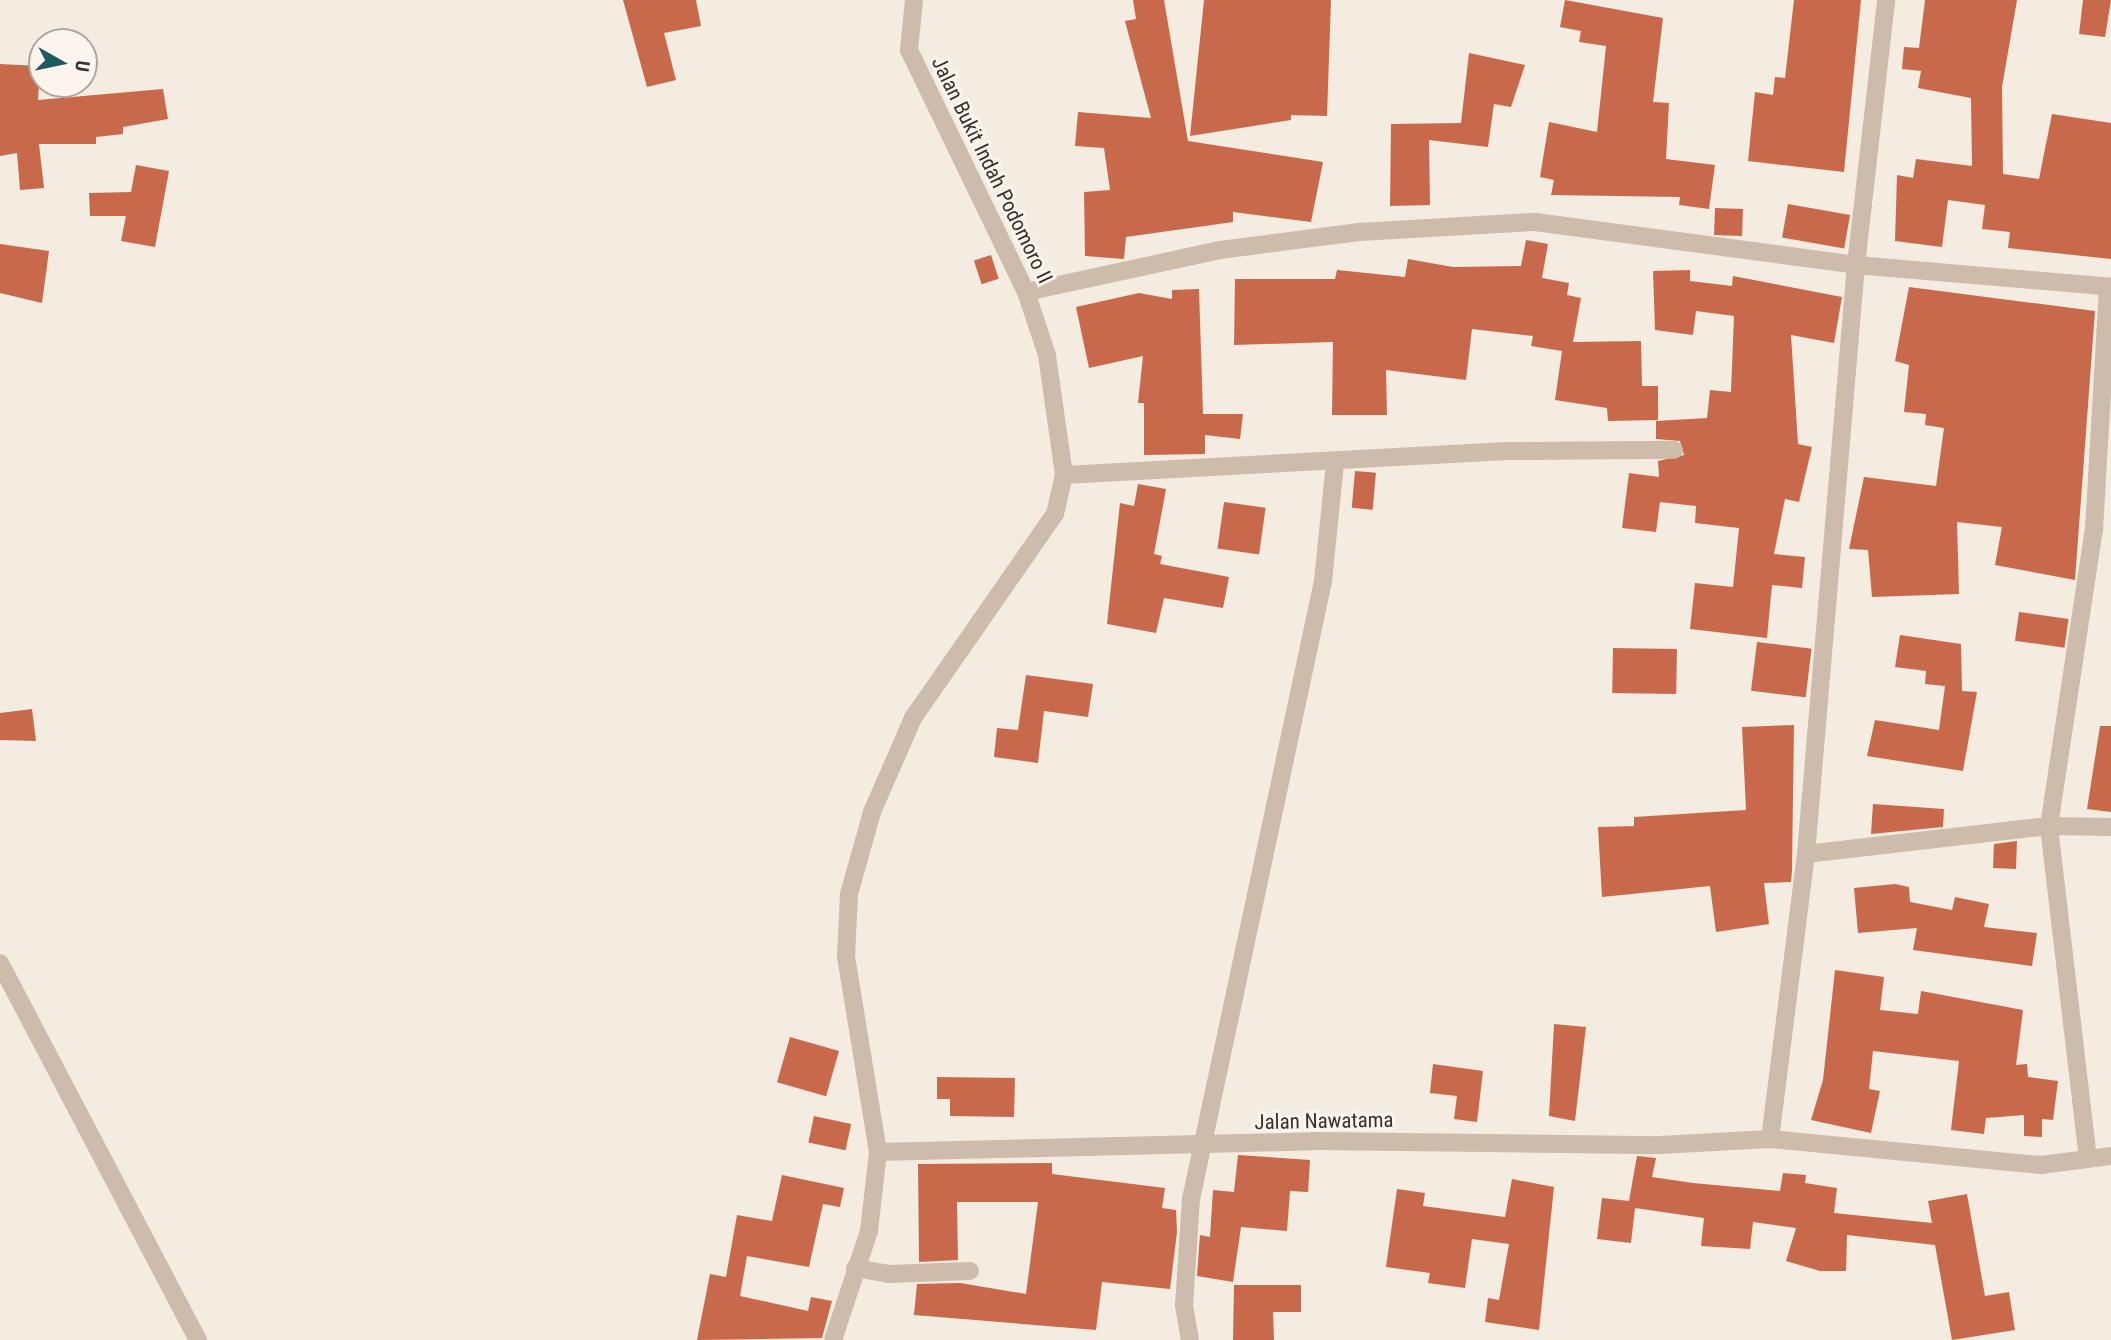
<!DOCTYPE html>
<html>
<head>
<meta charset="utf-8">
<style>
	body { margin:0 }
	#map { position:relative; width:2111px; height:1340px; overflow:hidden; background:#f4ebe1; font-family:"Roboto Condensed",sans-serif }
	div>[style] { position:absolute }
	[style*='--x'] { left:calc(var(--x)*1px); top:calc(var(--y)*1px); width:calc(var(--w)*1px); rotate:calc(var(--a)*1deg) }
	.building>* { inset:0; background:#c8694b; transform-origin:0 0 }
	.minor>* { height:18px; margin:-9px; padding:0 9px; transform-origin:9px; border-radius:9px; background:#cdbbac }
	span { translate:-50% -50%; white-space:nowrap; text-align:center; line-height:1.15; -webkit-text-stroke:6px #fbf5ee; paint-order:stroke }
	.street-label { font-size:21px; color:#3b302b }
	.north { position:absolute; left:28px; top:28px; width:70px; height:70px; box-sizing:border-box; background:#fbf5ee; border:2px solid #aea6a0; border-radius:50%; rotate:99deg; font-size:19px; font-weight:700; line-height:28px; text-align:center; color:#3b302b }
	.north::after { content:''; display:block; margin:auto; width:24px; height:32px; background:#1f5a5e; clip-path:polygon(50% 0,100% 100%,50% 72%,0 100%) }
</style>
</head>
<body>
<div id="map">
	<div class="building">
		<i style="clip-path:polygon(623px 0,696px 0,701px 26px,664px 33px,676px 80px,647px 87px)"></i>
		<i style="clip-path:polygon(1133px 0,1164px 0,1188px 141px,1323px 162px,1311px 222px,1233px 212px,1233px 222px,1126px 237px,1124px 259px,1085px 256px,1084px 192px,1110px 190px,1104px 148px,1075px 146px,1078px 112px,1151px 118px,1125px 21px,1136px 19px)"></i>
		<i style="clip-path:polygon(1204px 0,1331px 0,1327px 116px,1291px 115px,1291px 120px,1190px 136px)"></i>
		<i style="clip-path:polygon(1565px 0,1663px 18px,1653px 102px,1669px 103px,1666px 159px,1715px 165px,1709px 209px,1679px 205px,1680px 197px,1551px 195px,1554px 180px,1540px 177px,1549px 122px,1597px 132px,1606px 46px,1579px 42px,1581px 31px,1560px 27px)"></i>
		<i style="clip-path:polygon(1794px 0,1861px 0,1844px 172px,1748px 161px,1755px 92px,1773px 95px,1775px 77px,1785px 78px)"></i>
		<i style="clip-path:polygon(1925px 0,2017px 0,2002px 87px,2003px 174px,2039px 179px,2052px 114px,2111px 123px,2111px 259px,2008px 248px,2010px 232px,1982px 229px,1985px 205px,1948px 200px,1942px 247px,1895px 241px,1897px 175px,1913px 178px,1916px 159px,1972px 166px,1971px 98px,1918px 88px,1921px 71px,1902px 69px,1904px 47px,1919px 48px)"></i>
		<i style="clip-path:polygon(2083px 0,2111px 0,2105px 37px,2079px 34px)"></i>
		<i style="clip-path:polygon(1469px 53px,1525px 65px,1511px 107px,1494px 104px,1488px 147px,1429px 140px,1430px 205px,1390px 206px,1391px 124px,1461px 123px)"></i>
		<i style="clip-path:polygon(0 64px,40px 66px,38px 100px,163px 89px,168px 119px,123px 127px,123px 134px,96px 137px,96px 144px,39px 144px,44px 188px,20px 190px,17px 153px,0 156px)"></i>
		<i style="clip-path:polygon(136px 165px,169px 171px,155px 247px,121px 241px,126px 216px,90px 216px,89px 193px,131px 192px)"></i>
		<i style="left:1788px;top:204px;width:63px;height:34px;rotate:10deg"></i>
		<i style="left:1715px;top:208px;width:28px;height:27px;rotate:2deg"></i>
		<i style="clip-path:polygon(1526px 240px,1548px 244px,1542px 278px,1569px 283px,1567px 295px,1581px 298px,1573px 342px,1641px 341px,1642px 386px,1658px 386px,1658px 420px,1608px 421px,1607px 408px,1555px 400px,1562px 351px,1531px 346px,1533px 336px,1472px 329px,1466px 380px,1386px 370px,1387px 415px,1332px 415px,1333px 342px,1234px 345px,1235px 279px,1335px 279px,1337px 270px,1405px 277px,1408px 259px,1453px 267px,1521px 266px)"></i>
		<i style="clip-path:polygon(0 244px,49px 251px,42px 303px,0 293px)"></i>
		<i style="left:991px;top:255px;width:25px;height:18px;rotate:72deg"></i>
		<i style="clip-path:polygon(1690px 270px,1690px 281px,1732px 286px,1733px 276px,1842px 297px,1834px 343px,1791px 335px,1798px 444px,1812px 447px,1799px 502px,1785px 499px,1774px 554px,1805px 557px,1802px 588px,1772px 585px,1767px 638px,1690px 629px,1695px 583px,1733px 587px,1739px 528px,1695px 523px,1696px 506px,1660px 502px,1656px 532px,1622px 528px,1629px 473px,1659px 477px,1658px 461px,1684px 455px,1680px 441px,1656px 439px,1656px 421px,1707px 418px,1710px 390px,1731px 392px,1734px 316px,1696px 311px,1693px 335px,1655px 330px,1653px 271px)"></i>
		<i style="clip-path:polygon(1909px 287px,2095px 311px,2075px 580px,1995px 565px,2002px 527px,1957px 522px,1959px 594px,1872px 597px,1868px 550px,1849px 549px,1864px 477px,1936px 486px,1944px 428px,1925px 425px,1926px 414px,1904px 412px,1909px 365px,1895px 361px)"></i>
		<i style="clip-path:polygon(1199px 289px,1203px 414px,1243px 414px,1240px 439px,1205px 435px,1205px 454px,1144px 455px,1144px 403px,1138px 403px,1143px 356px,1089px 368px,1076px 307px,1139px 293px,1172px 299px,1172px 290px)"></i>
		<i style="left:1355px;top:471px;width:21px;height:37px;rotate:5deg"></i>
		<i style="clip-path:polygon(1138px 484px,1166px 489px,1154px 554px,1162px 556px,1160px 564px,1229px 577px,1223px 608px,1164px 598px,1156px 633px,1107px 624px,1120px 503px,1134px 506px)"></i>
		<i style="left:1224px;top:502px;width:42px;height:47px;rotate:8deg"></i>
		<i style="left:2019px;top:612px;width:50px;height:29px;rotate:8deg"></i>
		<i style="clip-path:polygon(1900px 635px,1961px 644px,1962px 691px,1977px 692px,1963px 771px,1867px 756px,1875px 720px,1939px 730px,1945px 686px,1925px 684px,1926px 671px,1895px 667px)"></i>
		<i style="left:1757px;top:642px;width:55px;height:49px;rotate:7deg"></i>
		<i style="left:1613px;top:648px;width:64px;height:45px;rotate:1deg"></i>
		<i style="clip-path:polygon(1026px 675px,1093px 684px,1088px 717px,1044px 711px,1038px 763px,994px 757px,997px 728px,1018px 730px)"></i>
		<i style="clip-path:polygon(32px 709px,36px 741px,0 740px,0 713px)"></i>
		<i style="clip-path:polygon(1794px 725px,1792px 870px,1791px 882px,1764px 883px,1769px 924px,1716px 932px,1710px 886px,1602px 897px,1598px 827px,1634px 826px,1634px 817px,1746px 810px,1742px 727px)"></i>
		<i style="clip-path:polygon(2100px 726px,2111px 726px,2111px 812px,2087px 809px)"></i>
		<i style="clip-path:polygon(1873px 804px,1944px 809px,1943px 827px,1871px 834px)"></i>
		<i style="clip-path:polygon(2017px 841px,2016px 869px,1993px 868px,1994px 844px)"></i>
		<i style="clip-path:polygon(1895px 884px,1909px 887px,1910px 902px,1952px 910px,1955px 897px,1989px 904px,1984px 927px,2037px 933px,2032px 966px,1913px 950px,1917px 928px,1858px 933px,1854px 888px)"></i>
		<i style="clip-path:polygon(1835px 970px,1884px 977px,1880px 1010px,1918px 1014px,1921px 991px,2023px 1010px,2016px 1065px,2027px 1064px,2028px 1077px,2058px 1081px,2053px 1120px,2042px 1119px,2042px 1137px,2024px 1136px,2024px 1115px,1986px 1118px,1984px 1134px,1951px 1130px,1959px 1061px,1873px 1051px,1869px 1089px,1880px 1091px,1871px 1133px,1811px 1120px,1823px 1080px)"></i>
		<i style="clip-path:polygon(1554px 1024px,1586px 1027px,1575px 1121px,1549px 1116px)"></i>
		<i style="left:790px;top:1037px;width:51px;height:47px;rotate:16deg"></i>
		<i style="clip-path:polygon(1433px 1064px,1483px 1071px,1477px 1122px,1454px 1119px,1457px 1096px,1430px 1093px)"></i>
		<i style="clip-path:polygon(937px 1077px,1015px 1078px,1014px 1117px,950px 1116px,950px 1099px,937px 1099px)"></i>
		<i style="left:814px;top:1116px;width:38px;height:27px;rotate:12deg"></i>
		<i style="clip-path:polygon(1238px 1155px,1310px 1160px,1308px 1192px,1290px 1191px,1287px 1231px,1241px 1227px,1233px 1282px,1197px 1276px,1200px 1235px,1210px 1237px,1213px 1190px,1234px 1192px)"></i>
		<i style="clip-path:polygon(1637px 1156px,1656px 1158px,1652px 1177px,1693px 1183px,1780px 1191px,1783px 1173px,1806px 1175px,1805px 1183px,1837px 1188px,1834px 1213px,1932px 1223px,1928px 1201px,1967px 1194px,1985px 1296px,2009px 1292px,2015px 1330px,1952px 1340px,1935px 1245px,1847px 1235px,1846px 1271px,1820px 1271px,1786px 1261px,1796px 1228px,1753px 1222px,1750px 1249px,1701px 1246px,1704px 1218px,1635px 1208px,1631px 1243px,1597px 1239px,1602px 1198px,1629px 1201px)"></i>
		<i style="clip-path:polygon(1052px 1163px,1052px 1174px,1165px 1188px,1162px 1208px,1176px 1210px,1177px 1232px,1170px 1289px,1102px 1282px,1096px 1330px,914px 1315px,917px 1284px,960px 1283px,1026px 1294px,1038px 1202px,957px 1202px,958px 1260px,919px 1262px,918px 1164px)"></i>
		<i style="clip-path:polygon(782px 1175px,844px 1188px,840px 1207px,823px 1204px,809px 1267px,747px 1256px,740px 1296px,808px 1311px,811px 1297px,832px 1301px,822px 1338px,697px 1340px,710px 1274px,726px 1277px,737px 1215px,772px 1221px)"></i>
		<i style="clip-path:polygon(1512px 1179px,1554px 1187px,1539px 1330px,1485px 1322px,1488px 1298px,1499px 1300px,1509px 1244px,1472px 1239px,1465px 1288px,1428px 1283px,1430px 1273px,1386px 1267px,1397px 1189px,1425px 1193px,1423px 1206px,1505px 1217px)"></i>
		<i style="clip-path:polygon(1234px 1285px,1301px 1285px,1301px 1312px,1273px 1312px,1274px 1340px,1233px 1340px)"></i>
	</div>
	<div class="minor">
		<i style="--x:1026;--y:292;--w:198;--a:-12.2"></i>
		<i style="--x:1220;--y:250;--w:140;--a:-7.4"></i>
		<i style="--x:1359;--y:232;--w:176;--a:-3.3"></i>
		<i style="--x:1535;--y:222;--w:324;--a:7.6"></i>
		<i style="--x:1856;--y:265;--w:256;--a:4.9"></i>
		<i style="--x:1064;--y:475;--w:449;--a:-3.1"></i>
		<i style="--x:1512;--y:451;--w:162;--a:-0.4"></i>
		<i style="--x:1806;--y:854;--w:245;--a:-6.6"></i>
		<i style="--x:2049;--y:826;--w:62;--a:0.9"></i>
		<i style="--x:0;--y:963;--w:426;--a:62.3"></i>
		<i style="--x:1770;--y:1139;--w:287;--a:-82.8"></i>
		<i style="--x:1806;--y:854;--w:591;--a:-85.15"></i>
		<i style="--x:1856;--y:265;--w:267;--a:-83.5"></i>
		<i style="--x:878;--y:1152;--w:436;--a:-1.4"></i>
		<i style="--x:1314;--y:1141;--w:346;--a:0.7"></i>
		<i style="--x:1660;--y:1145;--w:110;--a:-3.1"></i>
		<i style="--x:1770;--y:1139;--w:272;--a:5.5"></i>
		<i style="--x:2041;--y:1165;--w:71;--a:-7.3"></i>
		<i style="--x:2088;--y:1159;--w:335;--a:-96.7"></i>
		<i style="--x:2049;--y:826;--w:299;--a:-81.4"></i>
		<i style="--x:2094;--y:530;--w:243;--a:-86.7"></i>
		<i style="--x:855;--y:1268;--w:34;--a:10"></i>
		<i style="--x:888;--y:1274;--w:82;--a:-2.1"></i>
		<i style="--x:833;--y:1340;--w:115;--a:-71.7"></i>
		<i style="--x:869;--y:1231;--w:80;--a:-83.5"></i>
		<i style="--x:878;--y:1152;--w:199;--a:-99.3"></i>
		<i style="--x:846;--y:956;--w:62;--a:-87.2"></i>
		<i style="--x:849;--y:894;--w:85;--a:-74.3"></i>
		<i style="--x:872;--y:812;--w:103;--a:-66.4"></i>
		<i style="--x:913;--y:718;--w:249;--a:-55.2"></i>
		<i style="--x:1055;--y:514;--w:40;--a:-77"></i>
		<i style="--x:1064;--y:475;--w:121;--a:-98.1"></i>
		<i style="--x:1047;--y:355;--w:66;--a:-108.4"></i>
		<i style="--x:1026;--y:292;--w:269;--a:-115.8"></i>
		<i style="--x:909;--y:50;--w:50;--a:-84.3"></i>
		<i style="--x:1190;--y:1340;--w:35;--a:-100"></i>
		<i style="--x:1184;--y:1306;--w:107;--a:-86.3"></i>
		<i style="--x:1191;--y:1199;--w:632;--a:-77.94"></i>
		<i style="--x:1323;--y:581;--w:120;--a:-84.2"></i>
	</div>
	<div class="street-label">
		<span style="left:992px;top:170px;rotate:64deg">Jalan Bukit Indah Podomoro II</span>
		<span style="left:1324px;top:1121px;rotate:-1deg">Jalan Nawatama</span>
	</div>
	<div class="north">U</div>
</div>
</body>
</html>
